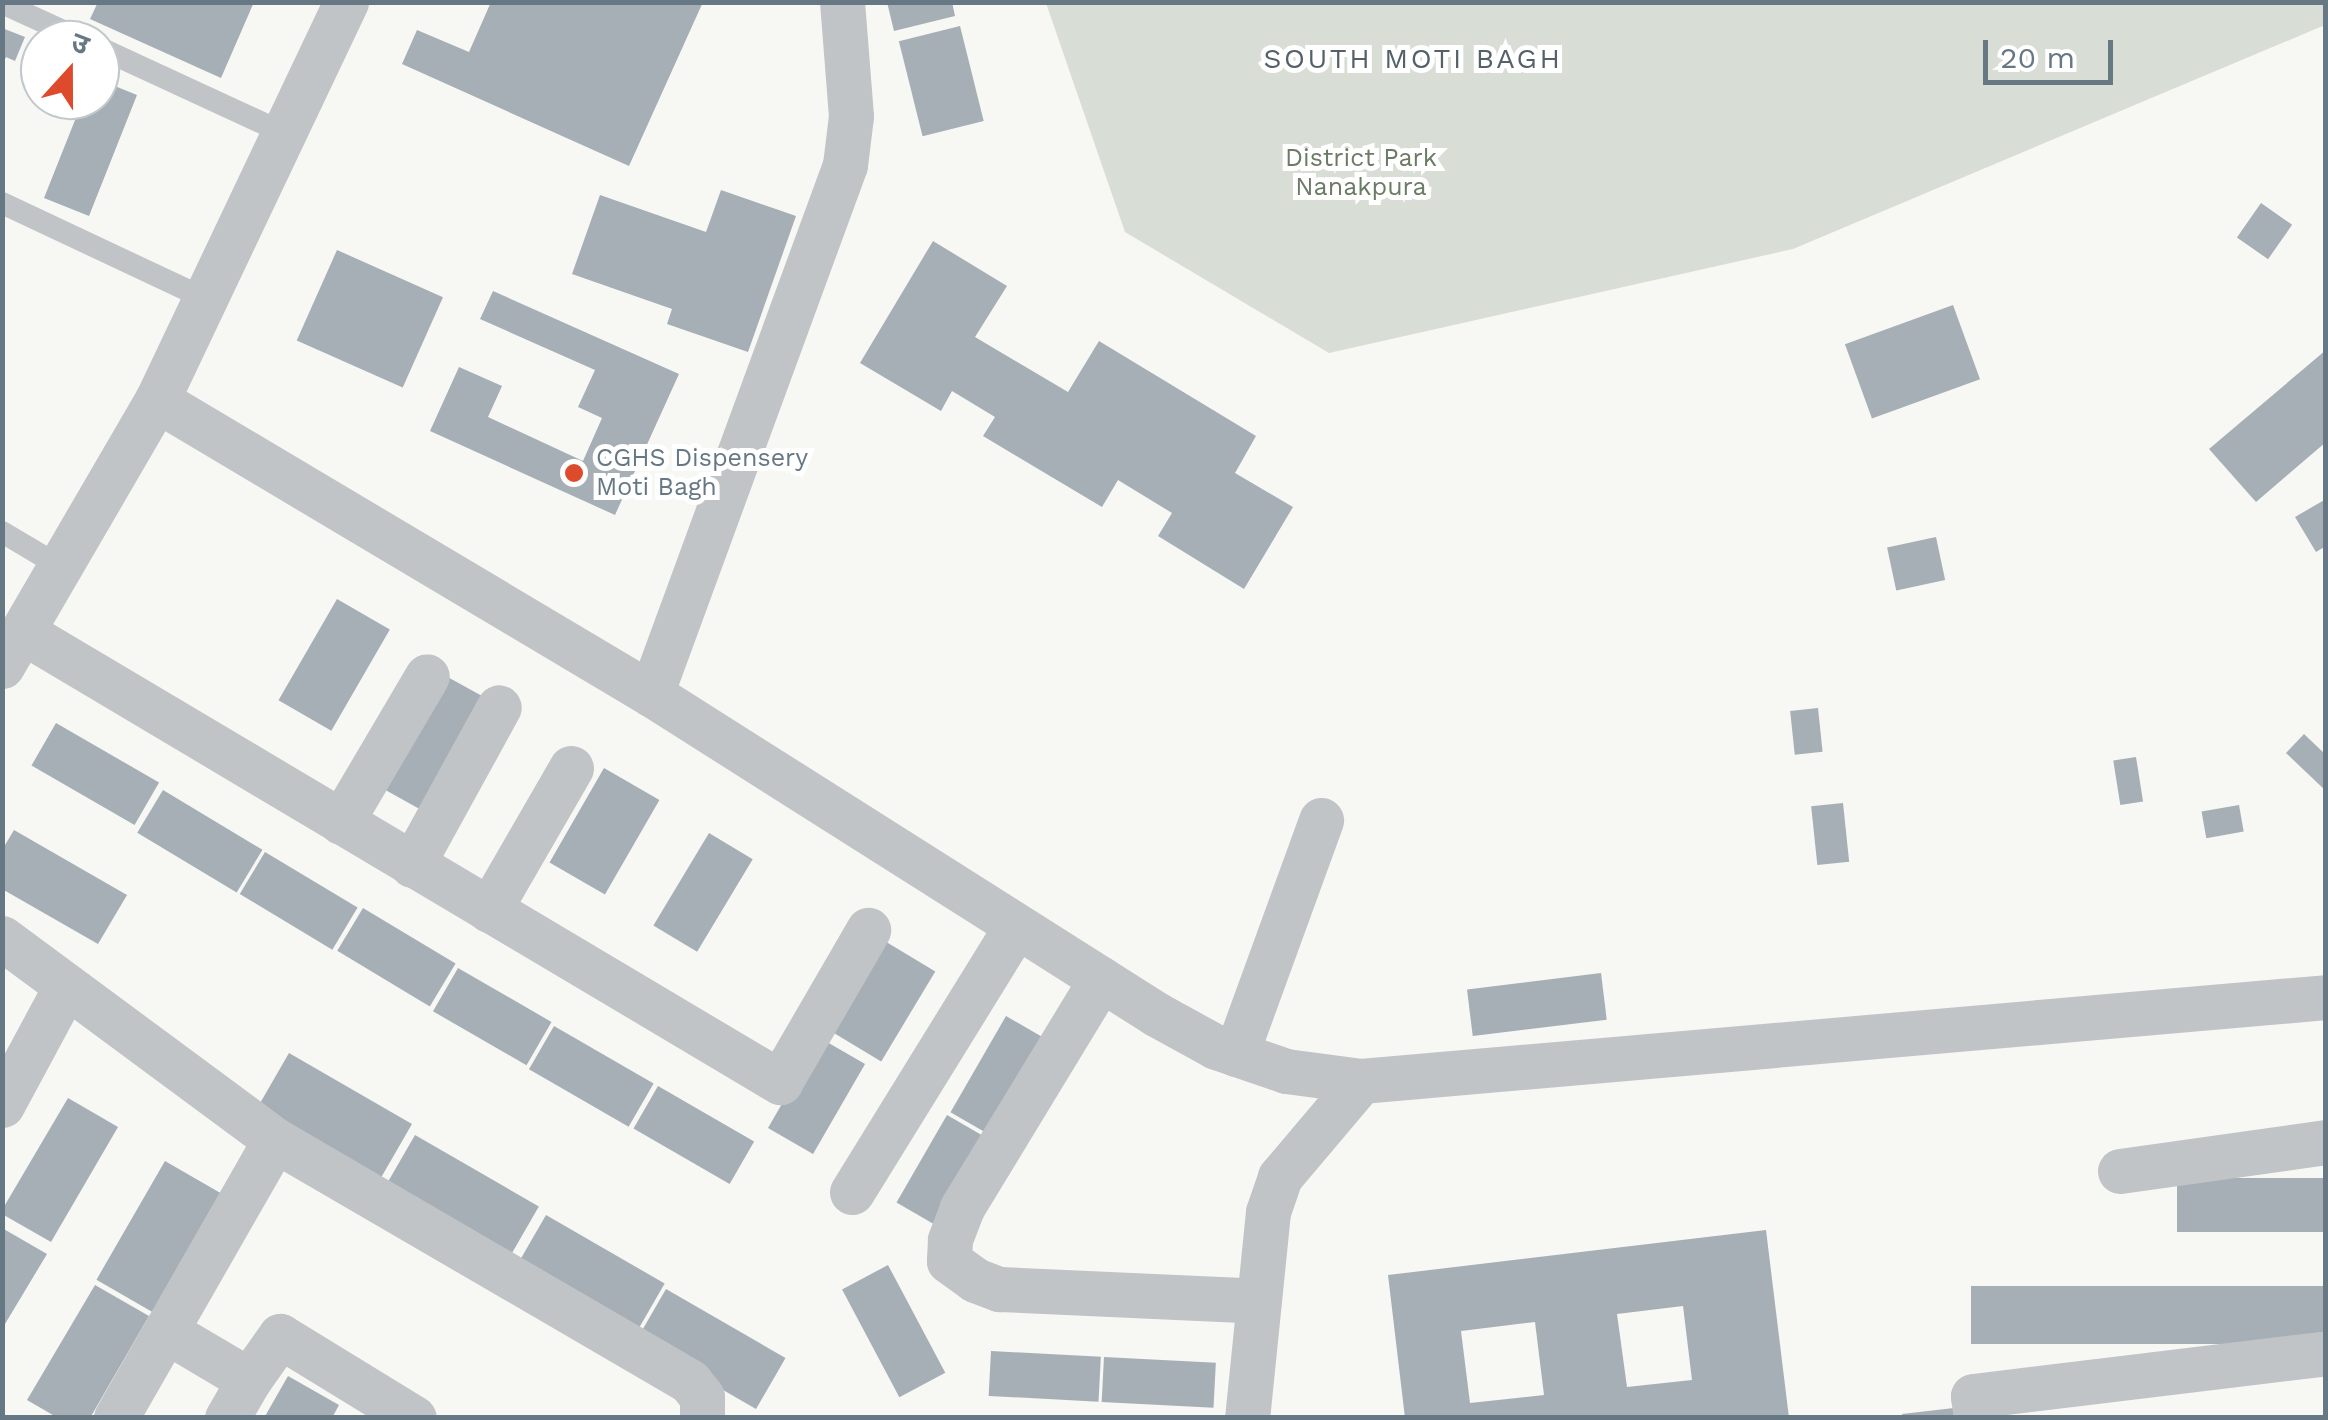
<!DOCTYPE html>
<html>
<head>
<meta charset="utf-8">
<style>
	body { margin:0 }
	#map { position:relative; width:2328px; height:1420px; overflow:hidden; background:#f7f7f4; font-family:"Work Sans","Noto Sans Devanagari",sans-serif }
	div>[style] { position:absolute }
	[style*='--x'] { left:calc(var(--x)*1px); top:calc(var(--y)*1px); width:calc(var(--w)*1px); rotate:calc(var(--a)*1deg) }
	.green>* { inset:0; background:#d8ddd5 }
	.building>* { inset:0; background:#a6afb5; transform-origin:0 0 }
	.service>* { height:22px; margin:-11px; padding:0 11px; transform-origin:11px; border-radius:11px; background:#c0c4c7 }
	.minor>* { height:45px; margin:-22.5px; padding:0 22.5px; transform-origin:22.5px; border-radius:22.5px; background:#c0c4c7 }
	.dots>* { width:28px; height:28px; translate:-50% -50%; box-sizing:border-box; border:5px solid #fff; border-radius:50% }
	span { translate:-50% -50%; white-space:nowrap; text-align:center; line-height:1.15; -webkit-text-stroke:10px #fff; paint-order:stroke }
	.park-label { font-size:25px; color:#6b7b65 }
	.poi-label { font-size:25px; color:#667884 }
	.left { translate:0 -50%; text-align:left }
	.neighbourhood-label { font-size:28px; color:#546169; letter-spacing:2.5px }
	.frame { position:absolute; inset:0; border:5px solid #667884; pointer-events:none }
	.north { position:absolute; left:20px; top:20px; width:100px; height:100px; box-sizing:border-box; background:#fff; border:2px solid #c2c9ce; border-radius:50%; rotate:21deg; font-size:28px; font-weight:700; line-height:40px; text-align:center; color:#667884 }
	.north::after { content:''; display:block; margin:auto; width:35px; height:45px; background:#de4b2c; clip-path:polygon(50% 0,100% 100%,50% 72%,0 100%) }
	.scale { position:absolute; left:1983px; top:40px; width:130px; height:45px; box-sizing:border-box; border:5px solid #667884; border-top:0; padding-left:12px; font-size:30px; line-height:35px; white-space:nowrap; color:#667884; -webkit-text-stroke:8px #fff; paint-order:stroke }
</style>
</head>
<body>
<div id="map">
	<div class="green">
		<i style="clip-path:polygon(2325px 2px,2325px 25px,1793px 249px,1329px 353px,1125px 232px,1046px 3px)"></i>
	</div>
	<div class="building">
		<i style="clip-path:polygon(98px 2px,254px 2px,221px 78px,90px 19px)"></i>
		<i style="clip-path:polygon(491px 2px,703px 2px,629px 166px,402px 64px,417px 30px,469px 52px)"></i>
		<i style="clip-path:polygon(887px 2px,952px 2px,955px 16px,894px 31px)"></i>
		<i style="left:960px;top:26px;width:98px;height:63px;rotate:76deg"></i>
		<i style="clip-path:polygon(2px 28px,25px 37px,15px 61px,6px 57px,3px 64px)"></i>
		<i style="clip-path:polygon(100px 80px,137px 95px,89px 216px,44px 198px,83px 100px,100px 100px)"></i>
		<i style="clip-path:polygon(721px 190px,796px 216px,748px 352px,667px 324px,672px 309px,572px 274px,600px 195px,706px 232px)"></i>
		<i style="left:2261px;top:203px;width:38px;height:42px;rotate:35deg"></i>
		<i style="clip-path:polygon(933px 241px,1007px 286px,975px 337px,1068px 392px,1099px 341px,1256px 436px,1235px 473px,1293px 507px,1244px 589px,1158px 536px,1172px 513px,1118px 480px,1102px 507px,983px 436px,995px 417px,952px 391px,941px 411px,860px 363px)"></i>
		<i style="left:337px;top:250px;width:116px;height:99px;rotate:24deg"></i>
		<i style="clip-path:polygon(493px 291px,679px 374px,615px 515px,430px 431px,459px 367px,502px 386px,488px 417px,583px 461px,602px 418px,578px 407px,595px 370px,480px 319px)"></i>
		<i style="left:1953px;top:305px;width:79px;height:115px;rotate:70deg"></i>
		<i style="clip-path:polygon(2326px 350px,2326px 442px,2256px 502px,2209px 449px)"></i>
		<i style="clip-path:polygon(2326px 499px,2326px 546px,2316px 552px,2295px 517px)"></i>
		<i style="left:1936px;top:537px;width:44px;height:50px;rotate:78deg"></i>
		<i style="left:337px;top:599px;width:61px;height:117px;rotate:30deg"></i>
		<i style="left:444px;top:675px;width:43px;height:129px;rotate:29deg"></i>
		<i style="left:1818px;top:708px;width:44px;height:28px;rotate:84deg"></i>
		<i style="left:56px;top:723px;width:119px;height:49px;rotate:30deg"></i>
		<i style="clip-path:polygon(2304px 734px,2326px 755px,2326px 791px,2286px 753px)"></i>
		<i style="left:2136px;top:757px;width:45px;height:23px;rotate:81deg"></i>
		<i style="left:604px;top:768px;width:64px;height:109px;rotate:30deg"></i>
		<i style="left:163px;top:790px;width:116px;height:50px;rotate:31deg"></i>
		<i style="left:1843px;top:803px;width:59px;height:32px;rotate:84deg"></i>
		<i style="left:2239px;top:805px;width:27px;height:38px;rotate:80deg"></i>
		<i style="clip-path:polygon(14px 830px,127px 895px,98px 944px,2px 889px,2px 850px)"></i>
		<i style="left:709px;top:833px;width:51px;height:108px;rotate:31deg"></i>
		<i style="left:265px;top:852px;width:108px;height:49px;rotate:31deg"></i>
		<i style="left:363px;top:908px;width:108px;height:50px;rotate:31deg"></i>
		<i style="left:883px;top:940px;width:61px;height:105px;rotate:31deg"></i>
		<i style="left:458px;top:968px;width:108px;height:50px;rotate:30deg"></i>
		<i style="left:1601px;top:973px;width:47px;height:135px;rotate:83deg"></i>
		<i style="left:1006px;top:1016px;width:51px;height:111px;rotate:30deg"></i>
		<i style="left:554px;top:1026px;width:115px;height:50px;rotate:30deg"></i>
		<i style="left:820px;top:1038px;width:52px;height:104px;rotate:30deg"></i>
		<i style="left:289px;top:1053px;width:142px;height:69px;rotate:30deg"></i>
		<i style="left:658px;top:1086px;width:111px;height:49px;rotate:30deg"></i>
		<i style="clip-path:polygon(68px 1098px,118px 1127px,51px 1242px,2px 1214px,2px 1210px)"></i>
		<i style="left:947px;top:1115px;width:50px;height:101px;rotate:30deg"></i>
		<i style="left:415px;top:1135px;width:143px;height:60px;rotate:30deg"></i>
		<i style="left:165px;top:1161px;width:67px;height:137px;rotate:30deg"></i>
		<i style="left:2326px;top:1178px;width:54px;height:149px;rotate:90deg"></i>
		<i style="left:546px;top:1215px;width:137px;height:62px;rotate:30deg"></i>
		<i style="clip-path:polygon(2px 1228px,47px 1254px,2px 1329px)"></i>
		<i style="clip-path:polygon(evenodd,1766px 1230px,1789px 1418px,1405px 1418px,1388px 1275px,1766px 1230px,1683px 1306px,1692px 1380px,1627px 1387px,1617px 1314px,1683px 1306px,1766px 1230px,1535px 1322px,1544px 1395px,1470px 1403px,1461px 1331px,1535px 1322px)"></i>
		<i style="left:888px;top:1265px;width:122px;height:52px;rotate:62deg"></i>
		<i style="clip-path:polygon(95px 1285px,149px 1316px,90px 1418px,58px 1418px,27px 1400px)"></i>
		<i style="left:2326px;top:1286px;width:58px;height:355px;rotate:90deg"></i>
		<i style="left:666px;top:1289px;width:138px;height:59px;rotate:30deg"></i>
		<i style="left:991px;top:1351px;width:110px;height:45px;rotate:3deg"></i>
		<i style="left:1104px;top:1357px;width:112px;height:45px;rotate:3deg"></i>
		<i style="clip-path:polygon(288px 1376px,339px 1405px,332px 1418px,264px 1418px)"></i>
		<i style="clip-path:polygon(1954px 1408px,1955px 1418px,1903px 1418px,1902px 1414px)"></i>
	</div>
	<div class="service">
		<i style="--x:2;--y:3;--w:89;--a:24.6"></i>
		<i style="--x:100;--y:48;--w:205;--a:24.8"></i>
		<i style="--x:2;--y:203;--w:225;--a:25.2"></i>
		<i style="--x:2;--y:532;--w:69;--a:30.7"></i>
	</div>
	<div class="minor">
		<i style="--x:157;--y:400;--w:575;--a:30.76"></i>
		<i style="--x:651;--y:694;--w:598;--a:32.36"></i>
		<i style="--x:1156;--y:1014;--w:68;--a:28.8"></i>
		<i style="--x:1216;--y:1047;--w:74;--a:18.9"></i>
		<i style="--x:1286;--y:1071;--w:76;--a:7.6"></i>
		<i style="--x:1361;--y:1081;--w:126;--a:130.2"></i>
		<i style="--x:1280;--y:1177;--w:37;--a:109"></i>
		<i style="--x:1268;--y:1212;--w:207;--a:95.8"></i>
		<i style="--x:23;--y:632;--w:881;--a:30.73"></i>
		<i style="--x:780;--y:1082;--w:176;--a:-59.9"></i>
		<i style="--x:2;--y:666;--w:308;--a:-59.8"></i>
		<i style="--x:157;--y:400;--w:441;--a:-64.6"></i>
		<i style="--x:651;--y:694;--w:563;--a:-69.86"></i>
		<i style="--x:845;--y:165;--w:49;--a:-83"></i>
		<i style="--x:851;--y:116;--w:114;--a:-94.5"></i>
		<i style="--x:341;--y:822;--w:169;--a:-59.5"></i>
		<i style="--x:412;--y:865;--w:180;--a:-61.2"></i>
		<i style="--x:489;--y:910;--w:164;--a:-60"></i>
		<i style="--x:2;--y:938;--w:340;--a:36.5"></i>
		<i style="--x:275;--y:1140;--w:320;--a:119.8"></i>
		<i style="--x:1101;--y:979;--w:268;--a:121.3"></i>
		<i style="--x:962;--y:1208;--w:34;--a:111"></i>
		<i style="--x:950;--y:1240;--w:21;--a:93"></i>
		<i style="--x:949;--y:1261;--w:32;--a:36"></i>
		<i style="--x:975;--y:1280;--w:26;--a:21"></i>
		<i style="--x:999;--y:1289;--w:260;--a:2.6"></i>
		<i style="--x:1236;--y:1054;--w:249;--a:-70"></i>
		<i style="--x:1361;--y:1081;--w:969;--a:-4.97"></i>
		<i style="--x:2;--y:1105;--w:135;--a:-61.7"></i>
		<i style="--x:275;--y:1140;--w:480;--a:30.2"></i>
		<i style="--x:690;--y:1382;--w:19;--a:51"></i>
		<i style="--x:702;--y:1397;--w:21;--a:90"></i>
		<i style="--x:2120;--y:1171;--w:208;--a:-8"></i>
		<i style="--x:852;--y:1192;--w:312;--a:-58.3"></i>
		<i style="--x:166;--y:1331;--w:96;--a:30.6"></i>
		<i style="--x:249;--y:1380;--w:44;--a:120.1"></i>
		<i style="--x:249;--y:1380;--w:54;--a:-54.8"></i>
		<i style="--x:280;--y:1336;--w:157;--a:31.5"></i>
		<i style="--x:1976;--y:1418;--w:22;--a:-98"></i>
		<i style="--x:1973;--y:1396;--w:356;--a:-6.9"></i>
	</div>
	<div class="dots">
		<i style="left:574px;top:473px;background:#de4b2c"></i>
	</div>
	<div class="park-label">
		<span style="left:1361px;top:173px">District Park<br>Nanakpura</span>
	</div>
	<div class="poi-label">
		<span class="left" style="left:596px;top:473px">CGHS Dispensery<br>Moti Bagh</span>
	</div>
	<div class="neighbourhood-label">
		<span style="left:1413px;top:59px">SOUTH MOTI BAGH</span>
	</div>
	<div class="frame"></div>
	<div class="north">उ</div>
	<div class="scale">20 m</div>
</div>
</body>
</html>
